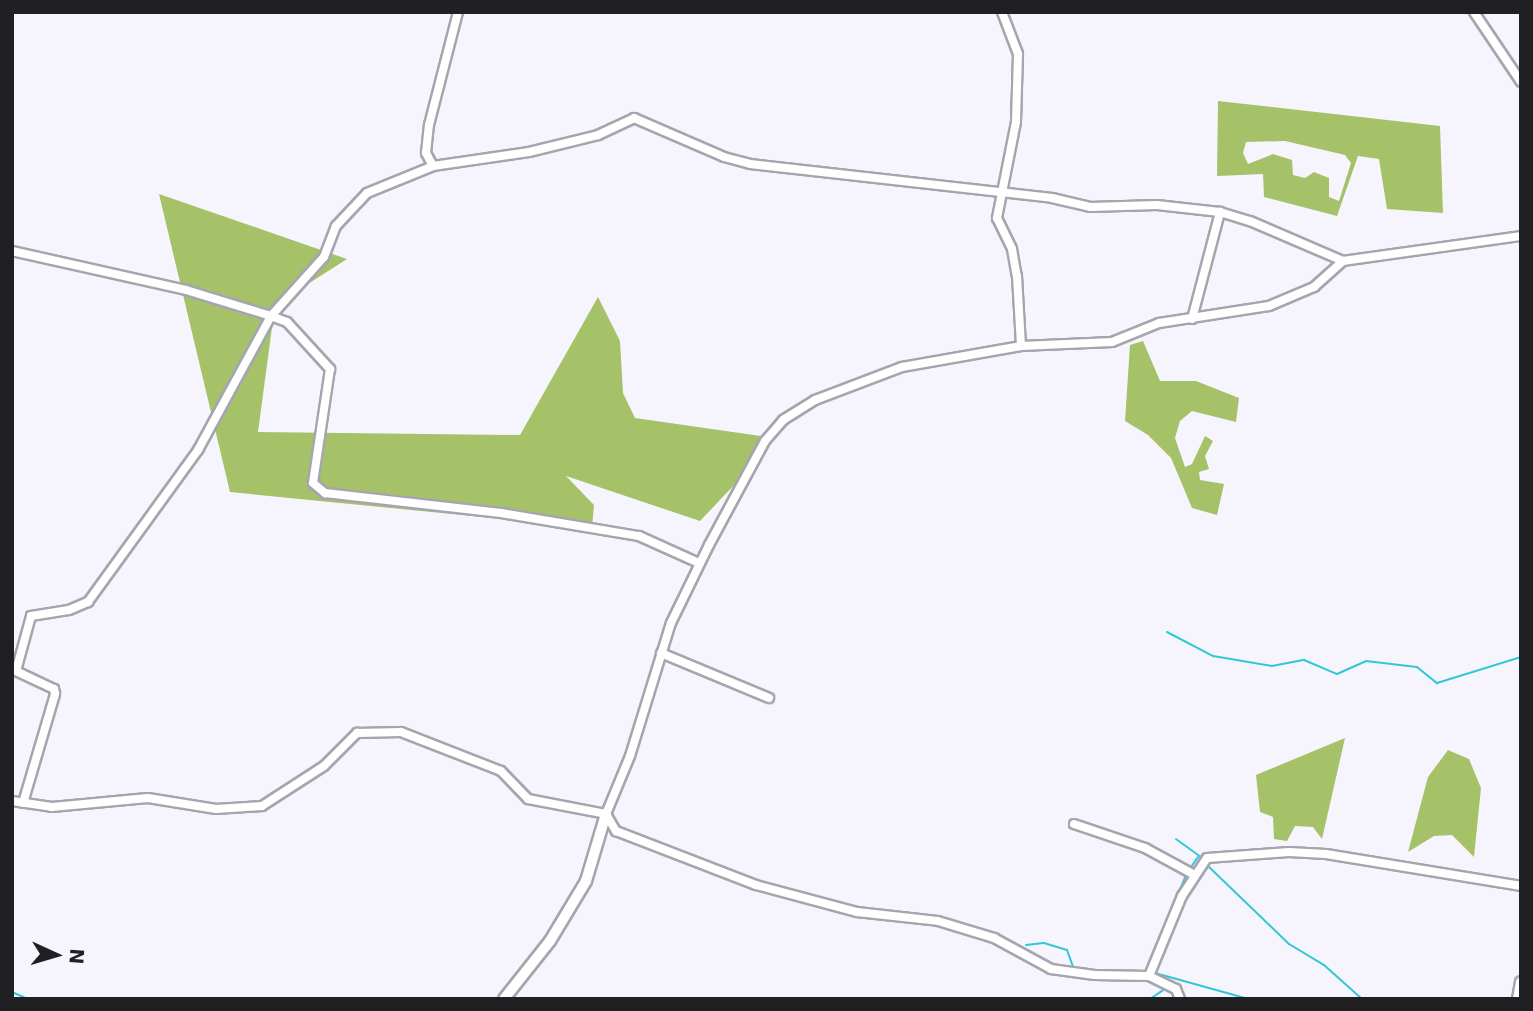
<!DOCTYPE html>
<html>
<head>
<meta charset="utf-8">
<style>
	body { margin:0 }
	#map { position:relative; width:1533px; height:1011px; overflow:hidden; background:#f6f5fe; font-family:"DejaVu Sans",sans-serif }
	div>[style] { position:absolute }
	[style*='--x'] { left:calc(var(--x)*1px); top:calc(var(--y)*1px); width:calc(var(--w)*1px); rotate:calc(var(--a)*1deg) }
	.forest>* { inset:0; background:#a5c269 }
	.stream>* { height:2px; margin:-1px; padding:0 1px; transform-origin:1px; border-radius:1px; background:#31c8d5 }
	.roads { filter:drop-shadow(2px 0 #a6a5af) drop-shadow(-2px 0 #a6a5af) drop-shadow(0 2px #a6a5af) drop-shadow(0 -2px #a6a5af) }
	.minor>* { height:8px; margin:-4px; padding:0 4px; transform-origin:4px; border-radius:4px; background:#fff }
	.tertiary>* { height:10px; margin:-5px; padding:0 5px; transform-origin:5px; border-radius:5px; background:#fff }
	span { translate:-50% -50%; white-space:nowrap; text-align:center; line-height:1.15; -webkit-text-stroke:7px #f6f5fe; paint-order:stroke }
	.frame { position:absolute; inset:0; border:14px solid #202023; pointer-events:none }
	.north { position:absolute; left:21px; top:920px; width:70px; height:70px; -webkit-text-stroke:5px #f6f5fe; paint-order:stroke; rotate:94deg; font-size:19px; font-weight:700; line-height:28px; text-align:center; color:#202023 }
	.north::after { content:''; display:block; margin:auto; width:24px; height:32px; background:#202023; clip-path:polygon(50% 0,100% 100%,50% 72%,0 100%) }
</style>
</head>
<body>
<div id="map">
	<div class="forest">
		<i style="clip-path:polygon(evenodd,1218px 101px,1440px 126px,1443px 213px,1387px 209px,1379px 159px,1358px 156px,1337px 216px,1264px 197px,1263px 174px,1217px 176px,1218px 101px,1285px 141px,1345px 155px,1351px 163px,1339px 201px,1329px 197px,1329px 178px,1314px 172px,1305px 178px,1293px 175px,1292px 160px,1273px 154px,1248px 164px,1243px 153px,1246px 142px,1285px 141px)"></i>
		<i style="clip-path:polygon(159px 194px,347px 259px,275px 305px,258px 432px,520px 435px,598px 297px,620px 341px,623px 393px,635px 418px,768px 437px,755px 463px,700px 521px,566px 476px,594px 505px,592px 528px,230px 492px)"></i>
		<i style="clip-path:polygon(1143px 341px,1160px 381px,1196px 381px,1239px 398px,1236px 422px,1192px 411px,1180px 421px,1175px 438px,1185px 467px,1192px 464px,1205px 436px,1213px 441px,1205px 456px,1209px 469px,1199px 472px,1200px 480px,1224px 484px,1217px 515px,1192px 508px,1171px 458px,1148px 435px,1125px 421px,1130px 345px)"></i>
		<i style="clip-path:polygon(1345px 738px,1322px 839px,1313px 827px,1295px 826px,1287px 841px,1274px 839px,1273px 817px,1260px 812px,1256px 775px)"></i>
		<i style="clip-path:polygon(1448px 750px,1469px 759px,1481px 788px,1474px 857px,1452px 835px,1434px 836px,1408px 852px,1428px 777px)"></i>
	</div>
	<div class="stream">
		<i style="--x:1167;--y:632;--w:52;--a:27.6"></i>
		<i style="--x:1213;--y:656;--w:60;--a:9.6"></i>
		<i style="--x:1272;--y:666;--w:33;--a:-11"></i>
		<i style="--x:1304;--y:660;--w:36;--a:23"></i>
		<i style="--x:1337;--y:674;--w:32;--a:-24"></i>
		<i style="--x:1366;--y:661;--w:51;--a:6.7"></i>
		<i style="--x:1417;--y:667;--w:26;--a:39"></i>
		<i style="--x:1437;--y:683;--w:88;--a:-17.2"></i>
		<i style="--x:1176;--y:839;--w:32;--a:36"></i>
		<i style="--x:1208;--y:866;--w:112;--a:43.9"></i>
		<i style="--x:1289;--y:944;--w:41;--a:31"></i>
		<i style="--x:1324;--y:965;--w:51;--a:41.8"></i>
		<i style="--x:1191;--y:867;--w:12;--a:-55"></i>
		<i style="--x:1026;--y:945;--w:18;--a:-6"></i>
		<i style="--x:1044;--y:943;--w:24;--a:17"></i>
		<i style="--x:1067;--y:950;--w:20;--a:70"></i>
		<i style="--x:1149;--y:964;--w:96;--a:-67.4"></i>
		<i style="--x:1090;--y:971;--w:54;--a:1.1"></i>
		<i style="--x:1144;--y:972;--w:9;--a:-41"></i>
		<i style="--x:1155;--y:973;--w:98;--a:15.5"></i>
		<i style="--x:12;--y:992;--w:17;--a:24"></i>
		<i style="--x:1150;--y:999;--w:18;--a:-34"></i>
	</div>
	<div class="roads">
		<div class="minor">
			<i style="--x:1002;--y:12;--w:45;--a:69.1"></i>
			<i style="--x:1018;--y:54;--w:68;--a:91.7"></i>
			<i style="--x:1016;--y:122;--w:98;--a:101.2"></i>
			<i style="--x:997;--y:218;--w:34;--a:64"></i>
			<i style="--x:1012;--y:249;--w:27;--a:80"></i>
			<i style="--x:1017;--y:276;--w:70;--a:86.7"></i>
			<i style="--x:1474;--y:12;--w:84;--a:56.1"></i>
			<i style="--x:433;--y:166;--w:15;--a:-118"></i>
			<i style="--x:426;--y:153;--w:28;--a:-84"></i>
			<i style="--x:429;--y:125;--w:117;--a:-75.6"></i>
			<i style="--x:12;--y:251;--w:178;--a:12.6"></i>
			<i style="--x:186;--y:290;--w:89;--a:17"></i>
			<i style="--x:271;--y:316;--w:79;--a:-48.1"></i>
			<i style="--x:324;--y:257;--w:33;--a:-69"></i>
			<i style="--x:336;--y:226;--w:45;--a:-46.8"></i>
			<i style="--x:367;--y:193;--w:71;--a:-22.2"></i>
			<i style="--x:433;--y:166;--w:97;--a:-8.3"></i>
			<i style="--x:529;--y:152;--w:71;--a:-13.8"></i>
			<i style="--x:598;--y:135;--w:40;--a:-25"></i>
			<i style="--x:634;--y:118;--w:98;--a:23.4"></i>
			<i style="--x:724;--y:157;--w:27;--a:15"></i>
			<i style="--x:750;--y:164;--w:304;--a:6.4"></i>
			<i style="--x:1052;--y:198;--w:39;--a:13"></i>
			<i style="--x:1090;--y:207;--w:67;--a:-1.7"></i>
			<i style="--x:1157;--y:205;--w:63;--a:6.3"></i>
			<i style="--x:1220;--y:212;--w:31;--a:17"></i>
			<i style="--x:1250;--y:221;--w:101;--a:23.3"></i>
			<i style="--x:1192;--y:319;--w:111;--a:-75.3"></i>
			<i style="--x:661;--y:653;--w:117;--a:22.6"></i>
			<i style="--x:12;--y:801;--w:40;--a:8.5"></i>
			<i style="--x:52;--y:807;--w:96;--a:-5.4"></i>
			<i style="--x:148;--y:798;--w:69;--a:9.2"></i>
			<i style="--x:216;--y:809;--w:46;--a:-3.7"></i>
			<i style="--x:262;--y:806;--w:74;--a:-32.8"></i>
			<i style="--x:324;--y:766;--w:47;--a:-45"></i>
			<i style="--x:357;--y:733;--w:44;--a:-1.3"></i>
			<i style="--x:401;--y:732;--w:107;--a:21.3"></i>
			<i style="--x:501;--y:771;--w:39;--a:46"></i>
			<i style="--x:528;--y:799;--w:79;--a:10.9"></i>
			<i style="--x:606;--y:814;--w:20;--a:60"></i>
			<i style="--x:616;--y:831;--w:150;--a:21.1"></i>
			<i style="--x:756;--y:885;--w:105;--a:15"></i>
			<i style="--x:857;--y:912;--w:81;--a:6.3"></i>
			<i style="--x:938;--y:921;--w:59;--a:16.9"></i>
			<i style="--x:994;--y:938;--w:65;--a:28.5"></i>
			<i style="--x:1051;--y:969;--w:44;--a:7.8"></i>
			<i style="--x:1095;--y:975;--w:54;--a:1.1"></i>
			<i style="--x:1149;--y:976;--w:87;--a:-67.6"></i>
			<i style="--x:1182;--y:896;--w:45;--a:-56.7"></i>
			<i style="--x:1207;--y:858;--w:82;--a:-4.2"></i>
			<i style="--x:1289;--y:852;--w:37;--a:3"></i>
			<i style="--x:1326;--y:854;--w:198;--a:9.3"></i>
			<i style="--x:23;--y:803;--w:114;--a:-73.6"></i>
			<i style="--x:55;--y:694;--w:5;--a:-101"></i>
			<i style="--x:54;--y:689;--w:42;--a:-154.7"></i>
			<i style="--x:16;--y:671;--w:57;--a:-74.7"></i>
			<i style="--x:31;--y:616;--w:38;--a:-9"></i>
			<i style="--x:69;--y:610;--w:21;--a:-23"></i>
			<i style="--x:88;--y:602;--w:188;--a:-54.1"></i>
			<i style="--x:198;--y:450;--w:153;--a:-61.4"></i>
			<i style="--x:271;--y:316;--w:17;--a:21"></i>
			<i style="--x:287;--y:322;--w:64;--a:47.5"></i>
			<i style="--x:330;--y:369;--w:115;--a:98.5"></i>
			<i style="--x:313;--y:483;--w:16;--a:40"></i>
			<i style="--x:325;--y:493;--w:177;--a:6.5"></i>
			<i style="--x:501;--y:513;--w:140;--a:9.5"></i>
			<i style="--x:639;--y:536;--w:66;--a:24.2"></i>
			<i style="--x:606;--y:814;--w:63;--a:-67.5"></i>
			<i style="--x:630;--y:756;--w:139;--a:-72.9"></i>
			<i style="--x:671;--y:623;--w:87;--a:-64"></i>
			<i style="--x:709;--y:545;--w:118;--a:-61.7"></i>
			<i style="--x:765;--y:441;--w:28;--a:-49"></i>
			<i style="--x:783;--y:420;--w:38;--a:-32"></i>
			<i style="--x:815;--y:400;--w:93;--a:-20.8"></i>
			<i style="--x:902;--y:367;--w:121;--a:-10"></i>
			<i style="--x:1021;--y:346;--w:91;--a:-2.5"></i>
			<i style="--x:1112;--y:342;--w:51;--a:-22"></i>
			<i style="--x:1159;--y:323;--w:111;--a:-8.8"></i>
			<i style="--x:1269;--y:306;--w:49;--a:-22.9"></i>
			<i style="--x:1314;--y:287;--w:39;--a:-42"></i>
			<i style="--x:1343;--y:261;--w:180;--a:-8"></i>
			<i style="--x:1074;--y:824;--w:75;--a:18.7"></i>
			<i style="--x:1145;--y:848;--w:55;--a:28.4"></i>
			<i style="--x:1149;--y:976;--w:30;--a:26"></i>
			<i style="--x:1176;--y:989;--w:11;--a:68"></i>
		</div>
		<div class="tertiary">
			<i style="--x:504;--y:999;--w:74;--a:-51.6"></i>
			<i style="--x:550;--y:941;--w:70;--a:-59"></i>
			<i style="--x:586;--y:881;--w:70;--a:-73.4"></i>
			<i style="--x:1518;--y:999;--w:17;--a:-80"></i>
		</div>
	</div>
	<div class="frame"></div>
	<div class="north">N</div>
</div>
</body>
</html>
